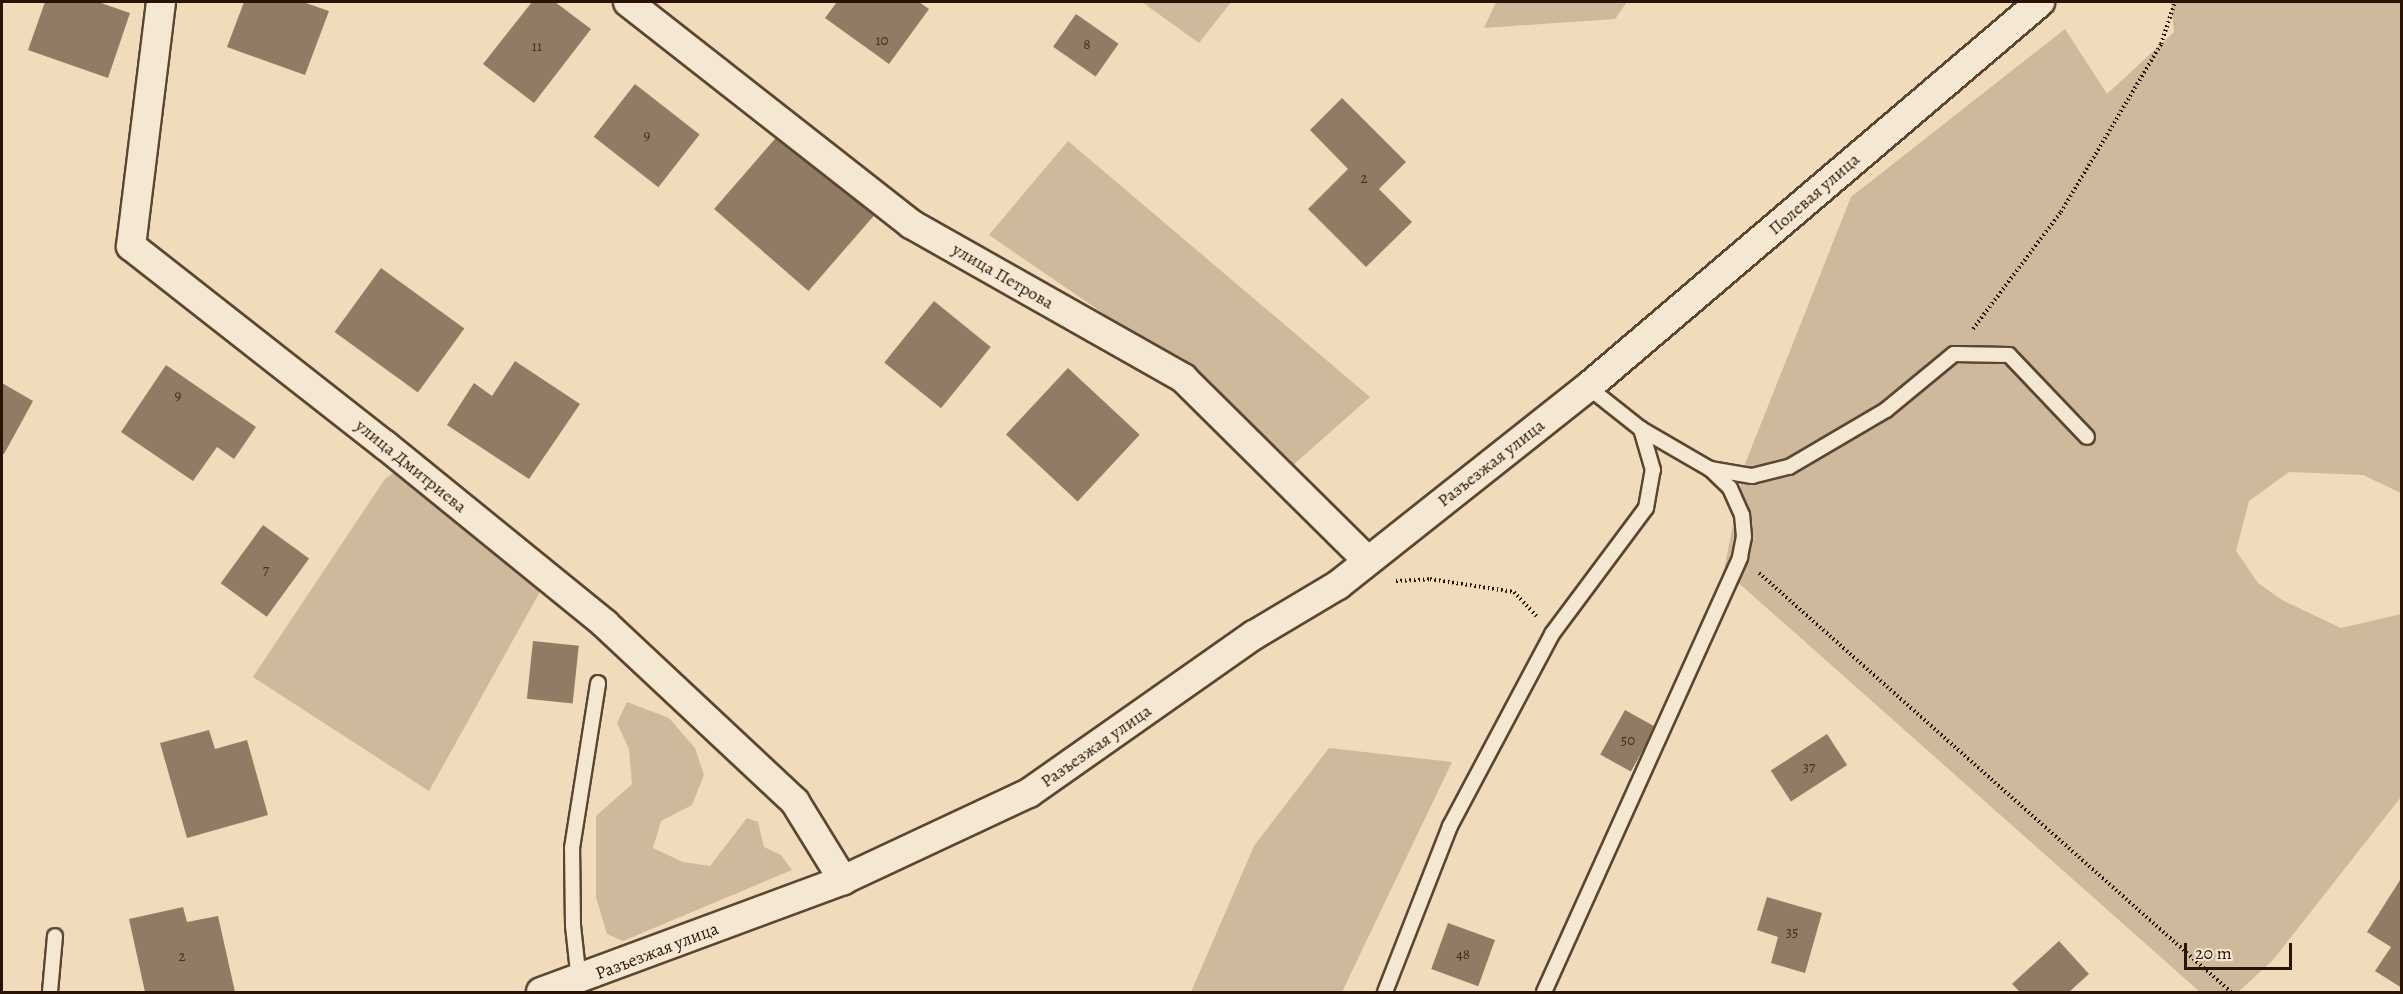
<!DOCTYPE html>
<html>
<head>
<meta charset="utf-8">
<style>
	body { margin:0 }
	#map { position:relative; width:2403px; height:994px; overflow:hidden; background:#f0dbbb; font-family:Alegreya,serif }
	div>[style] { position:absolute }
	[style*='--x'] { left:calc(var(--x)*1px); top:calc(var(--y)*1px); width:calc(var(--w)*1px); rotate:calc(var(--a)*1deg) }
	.green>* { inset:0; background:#ceb99c }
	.building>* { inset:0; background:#917b64; transform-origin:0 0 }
	.path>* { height:4px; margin-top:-2px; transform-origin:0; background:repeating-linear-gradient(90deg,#2a1305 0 1.5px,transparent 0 4.5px) }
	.roads { filter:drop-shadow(2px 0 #5c4532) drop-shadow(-2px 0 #5c4532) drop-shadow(0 2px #5c4532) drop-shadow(0 -2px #5c4532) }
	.lane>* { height:14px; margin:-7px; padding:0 7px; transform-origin:7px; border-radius:7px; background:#f5e8d3 }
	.street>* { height:28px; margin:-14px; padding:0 14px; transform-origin:14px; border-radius:14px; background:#f5e8d3 }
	span { translate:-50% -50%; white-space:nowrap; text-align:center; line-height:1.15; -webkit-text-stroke:4.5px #f5e8d3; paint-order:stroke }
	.number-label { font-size:15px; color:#442d1d }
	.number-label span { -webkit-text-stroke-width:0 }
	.street-label { font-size:18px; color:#2a1305 }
	.frame { position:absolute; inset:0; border:3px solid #2a1305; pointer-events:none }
	.scale { position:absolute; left:2184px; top:943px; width:108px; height:27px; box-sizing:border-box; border:3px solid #2a1305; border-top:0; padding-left:8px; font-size:18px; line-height:21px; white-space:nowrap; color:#2a1305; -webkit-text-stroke:4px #f5e8d3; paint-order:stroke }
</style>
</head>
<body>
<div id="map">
	<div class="green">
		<i style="clip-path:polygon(1142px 2px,1231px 2px,1199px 43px)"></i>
		<i style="clip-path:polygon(1496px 2px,1627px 2px,1615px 19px,1484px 28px)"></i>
		<i style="clip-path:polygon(2171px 2px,2401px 2px,2401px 493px,2363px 475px,2289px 472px,2249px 501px,2236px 551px,2258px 583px,2282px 600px,2341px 628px,2401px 614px,2401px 797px,2273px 960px,2238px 992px,2200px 992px,1724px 570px,1745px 464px,1851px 197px,2065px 29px,2107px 94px,2174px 32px)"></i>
		<i style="clip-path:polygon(1068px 141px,1370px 397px,1292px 466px,1215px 390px,989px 235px)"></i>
		<i style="clip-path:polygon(395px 472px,542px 588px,429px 791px,253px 677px,385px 479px)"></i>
		<i style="clip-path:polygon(627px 702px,669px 718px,695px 748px,704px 775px,692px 805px,661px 821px,653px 848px,683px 862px,710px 866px,747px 818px,758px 822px,764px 847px,781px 855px,792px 870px,623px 941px,607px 934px,596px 897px,596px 816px,632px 784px,629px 749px,617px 723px)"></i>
		<i style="clip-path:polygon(1329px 748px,1452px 762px,1342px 992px,1191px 992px,1254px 846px)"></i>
	</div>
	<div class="building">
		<i style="clip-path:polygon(45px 2px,98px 2px,130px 13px,108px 78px,28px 50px)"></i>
		<i style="clip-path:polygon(244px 2px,303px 2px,329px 11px,305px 75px,227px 47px)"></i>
		<i style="clip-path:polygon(532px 2px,555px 2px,591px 29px,534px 103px,483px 64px)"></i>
		<i style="clip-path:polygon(837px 2px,919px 2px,929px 9px,889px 64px,825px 18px)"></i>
		<i style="left:1076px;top:14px;width:52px;height:40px;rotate:35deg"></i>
		<i style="left:635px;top:84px;width:82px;height:67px;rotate:38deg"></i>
		<i style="clip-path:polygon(1342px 98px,1406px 162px,1379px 189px,1412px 222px,1366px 267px,1308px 209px,1348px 169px,1310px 130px)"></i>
		<i style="left:781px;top:132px;width:125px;height:102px;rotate:41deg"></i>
		<i style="left:381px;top:268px;width:103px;height:79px;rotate:36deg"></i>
		<i style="left:934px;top:301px;width:73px;height:79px;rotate:39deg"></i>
		<i style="clip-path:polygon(515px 361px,580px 404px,529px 479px,447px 425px,474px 383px,492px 396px)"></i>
		<i style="clip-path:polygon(166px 365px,256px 427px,234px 459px,217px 447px,193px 481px,121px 432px)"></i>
		<i style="left:1068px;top:368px;width:98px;height:91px;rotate:43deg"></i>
		<i style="clip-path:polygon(2px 383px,33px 401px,4px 454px,2px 453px)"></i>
		<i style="left:263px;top:525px;width:57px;height:72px;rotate:36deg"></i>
		<i style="left:533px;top:641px;width:46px;height:58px;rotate:6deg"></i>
		<i style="left:1625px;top:710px;width:35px;height:51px;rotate:29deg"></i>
		<i style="clip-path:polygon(209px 730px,215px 749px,247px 740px,268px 815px,187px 838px,160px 743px)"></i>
		<i style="left:1827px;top:734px;width:37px;height:67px;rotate:57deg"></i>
		<i style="clip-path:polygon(2402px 877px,2402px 988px,2375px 971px,2391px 947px,2367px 932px)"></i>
		<i style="clip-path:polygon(1767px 897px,1822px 913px,1805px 973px,1771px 963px,1778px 937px,1757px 930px)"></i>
		<i style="clip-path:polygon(183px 907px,187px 922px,218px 916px,235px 992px,145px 992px,129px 919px)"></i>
		<i style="left:1448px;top:923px;width:50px;height:49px;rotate:20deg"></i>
		<i style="clip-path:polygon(2059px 941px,2089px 974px,2069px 992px,2020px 992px,2012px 984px)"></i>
	</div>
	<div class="path">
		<i style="--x:1973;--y:329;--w:146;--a:-53.1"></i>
		<i style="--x:2061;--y:212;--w:196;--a:-59.2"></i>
		<i style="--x:2161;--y:44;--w:44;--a:-71.6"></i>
		<i style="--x:1759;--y:573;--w:631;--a:41.6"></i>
		<i style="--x:1396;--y:581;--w:34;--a:-3"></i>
		<i style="--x:1430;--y:579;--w:85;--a:8.8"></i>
		<i style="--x:1514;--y:592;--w:33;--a:47"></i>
	</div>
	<div class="roads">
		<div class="lane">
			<i style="--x:1710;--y:469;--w:43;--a:9.5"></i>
			<i style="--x:1752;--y:476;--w:38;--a:-14"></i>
			<i style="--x:1789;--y:467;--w:113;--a:-30.4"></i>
			<i style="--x:1886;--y:410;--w:88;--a:-39.5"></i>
			<i style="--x:1954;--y:354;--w:55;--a:1"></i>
			<i style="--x:2009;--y:355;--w:113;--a:46.4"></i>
			<i style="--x:579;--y:981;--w:55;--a:-96.2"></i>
			<i style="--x:573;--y:926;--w:78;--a:-90.7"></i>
			<i style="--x:572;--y:848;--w:167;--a:-81"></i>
			<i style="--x:50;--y:992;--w:56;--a:-84.9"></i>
			<i style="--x:1385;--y:992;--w:178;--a:-68.6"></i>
			<i style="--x:1450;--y:826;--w:217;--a:-62"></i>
			<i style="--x:1552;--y:634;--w:157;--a:-53.3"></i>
			<i style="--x:1646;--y:508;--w:39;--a:-80"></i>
			<i style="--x:1653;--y:470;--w:43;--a:-106.3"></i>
			<i style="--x:1544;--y:992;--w:477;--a:-65.7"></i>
			<i style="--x:1740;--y:557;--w:20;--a:-79"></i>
			<i style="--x:1744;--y:537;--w:22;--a:-95"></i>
			<i style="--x:1742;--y:515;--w:30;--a:-114"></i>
			<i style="--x:1730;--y:488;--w:28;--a:-136"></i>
			<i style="--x:1710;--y:469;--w:80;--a:-149.9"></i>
			<i style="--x:1641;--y:429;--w:68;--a:-141.6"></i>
		</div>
		<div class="street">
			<i style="--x:161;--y:2;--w:246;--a:97"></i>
			<i style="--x:131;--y:246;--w:323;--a:38.1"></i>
			<i style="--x:385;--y:445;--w:284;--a:39.1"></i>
			<i style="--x:605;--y:624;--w:260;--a:43.1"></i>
			<i style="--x:795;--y:802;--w:92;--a:58.4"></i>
			<i style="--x:628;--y:2;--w:360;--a:38.1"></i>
			<i style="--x:911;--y:224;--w:313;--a:29.5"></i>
			<i style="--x:1183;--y:378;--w:259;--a:44.7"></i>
			<i style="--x:541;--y:992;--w:322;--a:-20.3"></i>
			<i style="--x:843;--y:880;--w:205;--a:-25.1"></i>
			<i style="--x:1029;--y:793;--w:275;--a:-35.1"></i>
			<i style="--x:1254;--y:635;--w:98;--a:-30.8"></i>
			<i style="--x:1338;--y:585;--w:319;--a:-38.4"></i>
			<i style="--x:1588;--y:387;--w:594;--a:-40.42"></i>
		</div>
	</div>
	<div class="number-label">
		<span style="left:882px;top:41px">10</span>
		<span style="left:1087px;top:45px">8</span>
		<span style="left:537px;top:47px">11</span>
		<span style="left:647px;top:136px">9</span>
		<span style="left:1364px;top:179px">2</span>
		<span style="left:178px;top:396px">9</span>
		<span style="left:266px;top:571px">7</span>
		<span style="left:1628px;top:741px">50</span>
		<span style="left:1809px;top:768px">37</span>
		<span style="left:1792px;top:933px">35</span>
		<span style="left:1463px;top:955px">48</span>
		<span style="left:182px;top:957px">2</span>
	</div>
	<div class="street-label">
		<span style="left:1814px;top:194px;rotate:-41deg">Полевая улица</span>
		<span style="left:1003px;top:276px;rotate:30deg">улица Петрова</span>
		<span style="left:1491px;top:463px;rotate:-38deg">Разъезжая улица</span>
		<span style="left:411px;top:466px;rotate:39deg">улица Дмитриева</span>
		<span style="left:1096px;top:746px;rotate:-35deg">Разъезжая улица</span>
		<span style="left:657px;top:951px;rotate:-21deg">Разъезжая улица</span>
	</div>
	<div class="frame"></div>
	<div class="scale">20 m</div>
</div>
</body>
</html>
